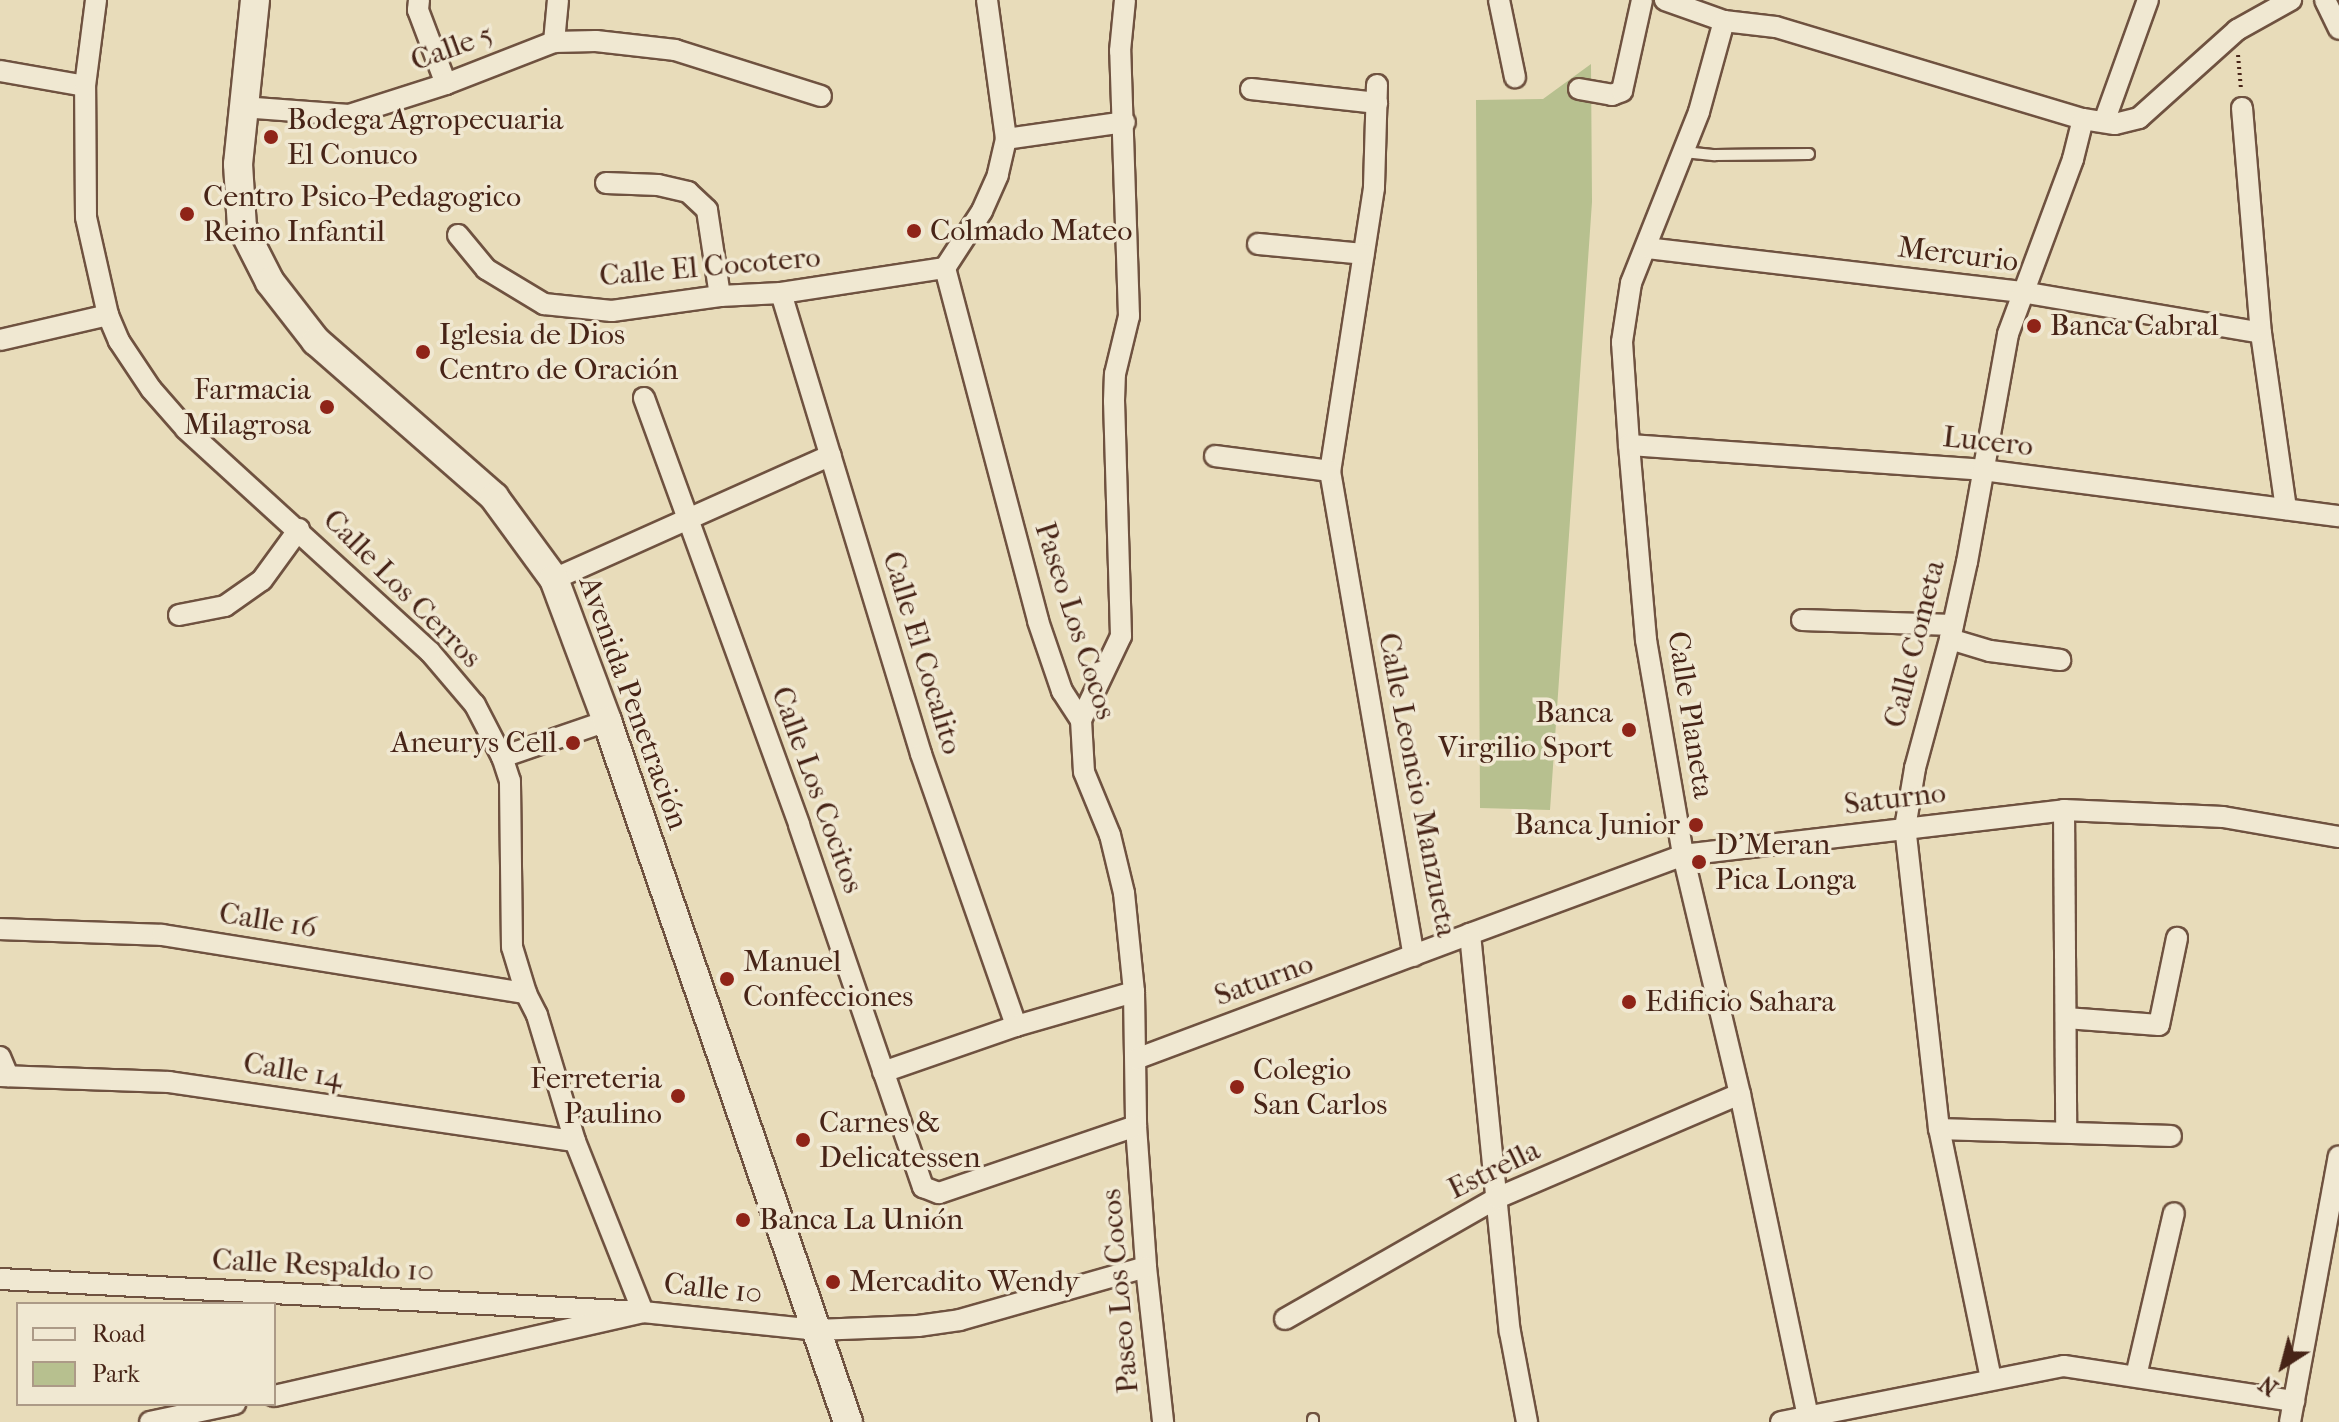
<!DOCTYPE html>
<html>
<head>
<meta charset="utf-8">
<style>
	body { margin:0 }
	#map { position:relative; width:2339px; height:1422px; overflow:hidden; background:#e8dcba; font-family:"IM FELL French Canon",serif }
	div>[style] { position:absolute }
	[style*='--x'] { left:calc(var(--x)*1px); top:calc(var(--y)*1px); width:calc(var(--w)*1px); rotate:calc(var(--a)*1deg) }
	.green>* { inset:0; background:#b7c08f }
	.path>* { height:4px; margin-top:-2px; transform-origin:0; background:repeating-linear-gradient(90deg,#472417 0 2px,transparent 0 6px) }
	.roads { filter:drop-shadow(2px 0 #6f5240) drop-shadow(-2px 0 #6f5240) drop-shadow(0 2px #6f5240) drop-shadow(0 -2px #6f5240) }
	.lane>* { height:10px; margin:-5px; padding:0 5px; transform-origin:5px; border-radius:5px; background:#f0e8d2 }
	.street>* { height:20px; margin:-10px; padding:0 10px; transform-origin:10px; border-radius:10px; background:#f0e8d2 }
	.secondary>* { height:28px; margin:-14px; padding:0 14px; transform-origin:14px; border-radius:14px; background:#f0e8d2 }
	.dots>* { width:22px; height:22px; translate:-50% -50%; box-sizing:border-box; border:4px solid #f0e8d2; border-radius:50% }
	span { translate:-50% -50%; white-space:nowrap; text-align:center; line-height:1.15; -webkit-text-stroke:7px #f0e8d2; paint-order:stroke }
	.street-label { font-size:30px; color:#472417 }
	.poi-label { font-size:30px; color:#472417 }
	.left { translate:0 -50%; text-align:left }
	.right { translate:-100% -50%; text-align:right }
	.legend { position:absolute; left:16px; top:1302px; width:260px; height:104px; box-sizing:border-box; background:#f0e8d2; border:2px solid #ac9a87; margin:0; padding:10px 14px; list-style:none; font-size:24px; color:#472417 }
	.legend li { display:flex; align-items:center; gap:16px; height:40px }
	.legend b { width:40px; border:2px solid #ac9a87 }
	.north { position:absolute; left:2243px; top:1326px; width:80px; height:80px; -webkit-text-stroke:6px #f0e8d2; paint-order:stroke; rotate:216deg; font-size:22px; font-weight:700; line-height:32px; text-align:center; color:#472417 }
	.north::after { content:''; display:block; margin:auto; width:28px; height:36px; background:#472417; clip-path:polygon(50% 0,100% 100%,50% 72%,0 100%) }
</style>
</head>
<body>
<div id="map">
	<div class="green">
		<i style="clip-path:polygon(1591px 64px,1592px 202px,1550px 810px,1480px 808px,1476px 100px,1543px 99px)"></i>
	</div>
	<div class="path">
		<i style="--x:2238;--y:55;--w:35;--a:85"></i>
	</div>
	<div class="roads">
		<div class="lane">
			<i style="--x:1684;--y:152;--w:31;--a:6"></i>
			<i style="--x:1715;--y:155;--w:94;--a:-0.6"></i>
			<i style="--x:1313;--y:1419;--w:3;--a:90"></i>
		</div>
		<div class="street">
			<i style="--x:419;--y:0;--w:10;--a:96"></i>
			<i style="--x:418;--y:10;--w:79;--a:69.3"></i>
			<i style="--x:987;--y:0;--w:140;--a:82.2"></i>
			<i style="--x:1006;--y:139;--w:37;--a:103"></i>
			<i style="--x:998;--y:175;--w:39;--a:114"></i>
			<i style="--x:982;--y:211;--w:68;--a:123"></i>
			<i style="--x:945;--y:268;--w:365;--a:75.2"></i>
			<i style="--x:1038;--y:621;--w:74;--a:71.1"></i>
			<i style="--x:1062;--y:691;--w:35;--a:57"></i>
			<i style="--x:1081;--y:720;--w:52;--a:86.7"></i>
			<i style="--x:1084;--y:772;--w:68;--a:67.6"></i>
			<i style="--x:1110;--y:835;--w:60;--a:76.4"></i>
			<i style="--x:1124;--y:893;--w:100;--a:84.2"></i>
			<i style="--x:1134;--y:992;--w:134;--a:89.1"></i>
			<i style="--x:1136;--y:1126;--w:141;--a:85.9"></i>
			<i style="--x:1146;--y:1267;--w:156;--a:83.7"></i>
			<i style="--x:1499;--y:0;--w:79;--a:78.3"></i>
			<i style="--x:1665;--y:0;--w:63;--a:19.6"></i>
			<i style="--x:1724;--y:21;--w:52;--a:6.6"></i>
			<i style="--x:1776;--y:27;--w:320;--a:16.7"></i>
			<i style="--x:2325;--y:0;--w:32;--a:64"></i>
			<i style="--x:1724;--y:21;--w:94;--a:105.4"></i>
			<i style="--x:1699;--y:112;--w:184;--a:111.7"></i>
			<i style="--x:1631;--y:283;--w:60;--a:98.7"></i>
			<i style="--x:1622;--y:342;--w:103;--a:86.1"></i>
			<i style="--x:1629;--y:445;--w:196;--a:85"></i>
			<i style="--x:1646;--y:640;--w:218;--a:80.2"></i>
			<i style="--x:1683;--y:855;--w:246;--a:76.6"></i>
			<i style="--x:1740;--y:1094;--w:335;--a:78.1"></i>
			<i style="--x:554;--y:42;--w:42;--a:-84.6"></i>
			<i style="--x:0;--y:71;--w:86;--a:10"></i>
			<i style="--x:1377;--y:85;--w:103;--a:91.7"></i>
			<i style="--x:1374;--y:188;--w:286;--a:98.8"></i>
			<i style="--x:1330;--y:471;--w:492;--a:80.2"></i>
			<i style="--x:1251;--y:89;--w:127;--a:6.3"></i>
			<i style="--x:1579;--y:89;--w:34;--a:10"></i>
			<i style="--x:1612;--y:95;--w:11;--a:-22"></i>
			<i style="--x:1622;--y:91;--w:93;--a:-77.6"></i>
			<i style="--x:242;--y:107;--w:107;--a:4.3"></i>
			<i style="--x:349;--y:115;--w:102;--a:-17.7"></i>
			<i style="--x:446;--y:84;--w:116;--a:-21.3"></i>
			<i style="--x:554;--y:42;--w:42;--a:-1.4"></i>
			<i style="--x:596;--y:41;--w:80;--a:6.5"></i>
			<i style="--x:675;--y:50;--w:153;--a:17.5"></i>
			<i style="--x:2242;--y:108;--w:226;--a:85.2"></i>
			<i style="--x:2261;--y:333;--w:178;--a:81.9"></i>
			<i style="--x:2104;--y:122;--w:130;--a:-70.2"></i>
			<i style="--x:1006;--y:139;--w:120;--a:-8.1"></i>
			<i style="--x:606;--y:183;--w:52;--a:2.2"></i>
			<i style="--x:658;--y:185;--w:31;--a:13"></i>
			<i style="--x:688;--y:192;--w:26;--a:43"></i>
			<i style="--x:707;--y:210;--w:87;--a:81.4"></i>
			<i style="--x:458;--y:235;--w:44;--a:50.5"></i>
			<i style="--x:486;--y:269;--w:68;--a:31.1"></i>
			<i style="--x:544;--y:304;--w:68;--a:5.9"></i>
			<i style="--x:612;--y:311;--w:109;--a:-7.9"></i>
			<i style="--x:720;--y:296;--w:61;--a:-2.8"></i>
			<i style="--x:781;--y:293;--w:166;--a:-8.7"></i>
			<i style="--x:1258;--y:244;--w:106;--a:5.4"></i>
			<i style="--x:1647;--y:248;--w:378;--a:6.7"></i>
			<i style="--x:2022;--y:292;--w:242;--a:9.7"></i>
			<i style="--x:781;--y:293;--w:482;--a:73.1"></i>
			<i style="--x:921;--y:754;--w:288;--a:70.7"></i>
			<i style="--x:0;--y:340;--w:111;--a:-13"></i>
			<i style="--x:644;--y:398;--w:454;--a:70"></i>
			<i style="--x:799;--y:825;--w:383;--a:71.1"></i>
			<i style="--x:923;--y:1187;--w:17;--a:21"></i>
			<i style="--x:939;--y:1193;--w:208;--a:-18.8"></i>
			<i style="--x:1629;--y:445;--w:355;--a:4"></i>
			<i style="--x:1983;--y:470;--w:359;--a:7.4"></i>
			<i style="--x:1215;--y:456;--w:116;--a:7.4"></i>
			<i style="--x:554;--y:579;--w:303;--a:-24.1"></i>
			<i style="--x:179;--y:615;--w:47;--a:-11.1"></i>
			<i style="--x:225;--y:606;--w:45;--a:-35.1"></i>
			<i style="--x:262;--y:580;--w:63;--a:-54"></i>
			<i style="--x:1802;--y:620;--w:151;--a:1.9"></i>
			<i style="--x:1950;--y:639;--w:42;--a:16.7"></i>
			<i style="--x:1990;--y:651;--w:71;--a:7.3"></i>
			<i style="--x:1081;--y:720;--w:93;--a:-64.5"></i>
			<i style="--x:1121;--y:636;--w:235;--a:-91.7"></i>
			<i style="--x:1114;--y:401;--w:27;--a:-88"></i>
			<i style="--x:1115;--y:374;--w:60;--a:-76.4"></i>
			<i style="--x:1129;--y:316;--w:265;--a:-91.9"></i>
			<i style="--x:1120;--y:51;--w:51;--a:-84.4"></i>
			<i style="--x:502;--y:757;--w:111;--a:-18.9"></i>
			<i style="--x:2064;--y:810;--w:322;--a:89.6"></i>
			<i style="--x:0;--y:929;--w:162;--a:2.1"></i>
			<i style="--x:162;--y:935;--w:369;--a:9.1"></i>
			<i style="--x:1470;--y:934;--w:227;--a:-20.3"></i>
			<i style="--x:1683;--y:855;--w:384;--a:-6.7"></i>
			<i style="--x:2064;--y:810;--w:159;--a:2.5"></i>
			<i style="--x:2223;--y:817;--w:118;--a:9.8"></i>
			<i style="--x:2066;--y:1018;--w:93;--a:4.3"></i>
			<i style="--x:2159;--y:1025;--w:89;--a:-78.3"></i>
			<i style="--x:0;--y:1057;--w:21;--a:67"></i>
			<i style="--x:1136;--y:1059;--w:357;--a:-20.5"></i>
			<i style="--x:1470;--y:934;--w:400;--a:84.3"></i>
			<i style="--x:1510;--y:1332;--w:92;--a:79.3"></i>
			<i style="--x:883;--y:1072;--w:141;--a:-19.1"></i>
			<i style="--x:1016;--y:1026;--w:123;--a:-16.1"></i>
			<i style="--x:0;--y:1076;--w:169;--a:2"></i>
			<i style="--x:169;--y:1082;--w:410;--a:8.3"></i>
			<i style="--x:1939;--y:1129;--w:232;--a:1.7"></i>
			<i style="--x:0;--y:1279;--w:644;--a:2.94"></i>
			<i style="--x:643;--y:1312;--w:184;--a:-111.7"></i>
			<i style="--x:575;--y:1141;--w:132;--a:-106.8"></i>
			<i style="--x:537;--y:1015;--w:25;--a:-117"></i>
			<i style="--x:526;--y:993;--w:48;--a:-106.9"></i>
			<i style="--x:512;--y:947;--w:166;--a:-90.7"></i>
			<i style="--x:510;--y:781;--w:25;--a:-108"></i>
			<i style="--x:502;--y:757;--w:59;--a:-117.4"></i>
			<i style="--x:475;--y:705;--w:70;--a:-130.3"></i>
			<i style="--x:430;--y:652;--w:331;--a:-137.6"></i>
			<i style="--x:186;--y:429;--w:53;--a:-131.2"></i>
			<i style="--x:151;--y:389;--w:58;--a:-123.7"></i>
			<i style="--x:119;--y:341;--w:28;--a:-113"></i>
			<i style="--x:108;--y:315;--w:100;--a:-102.7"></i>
			<i style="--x:86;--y:217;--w:131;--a:-90.4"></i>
			<i style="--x:85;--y:86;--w:87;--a:-82.7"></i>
			<i style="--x:1285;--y:1319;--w:244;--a:-29.7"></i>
			<i style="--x:1497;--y:1198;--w:264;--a:-23.2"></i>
			<i style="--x:2136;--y:1376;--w:167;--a:-76.9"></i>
			<i style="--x:1991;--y:1379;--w:255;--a:-101.7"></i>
			<i style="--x:1939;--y:1129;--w:303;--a:-96.4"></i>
			<i style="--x:1905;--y:828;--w:61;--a:-80.5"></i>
			<i style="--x:1915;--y:768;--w:134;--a:-74.8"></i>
			<i style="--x:1950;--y:639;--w:79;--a:-77.6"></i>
			<i style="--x:1967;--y:562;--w:232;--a:-79.8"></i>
			<i style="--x:2008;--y:334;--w:187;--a:-69.6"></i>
			<i style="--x:2073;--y:159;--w:41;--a:-76"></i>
			<i style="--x:2083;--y:119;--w:32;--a:9"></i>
			<i style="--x:2115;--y:124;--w:25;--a:-14"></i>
			<i style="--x:2139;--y:118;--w:132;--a:-41.9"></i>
			<i style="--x:2237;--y:30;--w:62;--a:-29.1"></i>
			<i style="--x:274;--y:1396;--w:378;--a:-12.8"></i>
			<i style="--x:643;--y:1312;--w:174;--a:5.9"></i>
			<i style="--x:816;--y:1330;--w:102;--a:-2.2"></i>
			<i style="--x:918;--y:1326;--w:42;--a:-8.1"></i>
			<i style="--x:960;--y:1320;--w:193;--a:-15.9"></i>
			<i style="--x:150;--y:1422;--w:87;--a:-12"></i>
			<i style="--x:1781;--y:1422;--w:288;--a:-11.2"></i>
			<i style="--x:2064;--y:1366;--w:233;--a:8.7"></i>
			<i style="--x:2290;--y:1422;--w:270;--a:-79.6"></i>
		</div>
		<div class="secondary">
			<i style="--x:255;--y:0;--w:165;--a:95.9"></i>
			<i style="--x:238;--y:164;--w:63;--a:86.4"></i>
			<i style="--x:242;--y:227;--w:62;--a:63"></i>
			<i style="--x:270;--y:282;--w:75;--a:52.1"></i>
			<i style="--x:316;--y:341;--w:237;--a:41.2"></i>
			<i style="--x:494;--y:497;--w:102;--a:53.8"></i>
			<i style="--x:554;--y:579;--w:152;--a:69.5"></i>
			<i style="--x:607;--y:721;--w:741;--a:71.03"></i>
		</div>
	</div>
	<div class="dots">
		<i style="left:271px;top:137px;background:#8f2418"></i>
		<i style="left:187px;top:214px;background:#8f2418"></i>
		<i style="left:914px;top:231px;background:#8f2418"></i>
		<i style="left:2034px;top:326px;background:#8f2418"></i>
		<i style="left:423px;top:352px;background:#8f2418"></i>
		<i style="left:327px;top:407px;background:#8f2418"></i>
		<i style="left:1629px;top:730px;background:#8f2418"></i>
		<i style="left:573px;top:743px;background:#8f2418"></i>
		<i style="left:1696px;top:825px;background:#8f2418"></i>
		<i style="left:1699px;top:862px;background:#8f2418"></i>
		<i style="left:727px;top:979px;background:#8f2418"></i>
		<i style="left:1629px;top:1002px;background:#8f2418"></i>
		<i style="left:1237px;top:1087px;background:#8f2418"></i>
		<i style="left:678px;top:1096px;background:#8f2418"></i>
		<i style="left:803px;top:1140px;background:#8f2418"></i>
		<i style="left:743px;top:1220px;background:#8f2418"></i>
		<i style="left:833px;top:1282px;background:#8f2418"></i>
	</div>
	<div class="street-label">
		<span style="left:452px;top:48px;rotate:-20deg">Calle 5</span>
		<span style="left:1958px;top:255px;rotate:7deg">Mercurio</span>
		<span style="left:710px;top:267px;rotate:-5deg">Calle El Cocotero</span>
		<span style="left:1988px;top:442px;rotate:6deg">Lucero</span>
		<span style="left:402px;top:589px;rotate:45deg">Calle Los Cerros</span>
		<span style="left:1075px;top:621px;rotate:72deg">Paseo Los Cocos</span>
		<span style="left:1915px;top:644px;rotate:-76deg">Calle Cometa</span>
		<span style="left:922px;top:653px;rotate:73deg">Calle El Cocalito</span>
		<span style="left:633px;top:703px;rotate:70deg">Avenida Penetración</span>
		<span style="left:1690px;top:715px;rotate:81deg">Calle Planeta</span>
		<span style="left:1417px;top:785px;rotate:79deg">Calle Leoncio Manzueta</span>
		<span style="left:817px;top:790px;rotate:70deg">Calle Los Cocitos</span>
		<span style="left:1895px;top:799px;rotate:-7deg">Saturno</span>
		<span style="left:268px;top:921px;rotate:9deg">Calle 16</span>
		<span style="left:1264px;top:980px;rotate:-20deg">Saturno</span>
		<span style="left:293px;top:1071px;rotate:9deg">Calle 14</span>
		<span style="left:1494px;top:1170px;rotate:-26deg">Estrella</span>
		<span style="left:323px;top:1266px;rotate:3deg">Calle Respaldo 10</span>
		<span style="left:713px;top:1289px;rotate:6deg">Calle 10</span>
		<span style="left:1120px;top:1291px;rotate:-95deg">Paseo Los Cocos</span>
	</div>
	<div class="poi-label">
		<span class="left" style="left:287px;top:137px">Bodega Agropecuaria<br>El Conuco</span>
		<span class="left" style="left:203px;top:214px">Centro Psico-Pedagogico<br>Reino Infantil</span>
		<span class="left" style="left:930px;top:231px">Colmado Mateo</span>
		<span class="left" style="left:2050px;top:326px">Banca Cabral</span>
		<span class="left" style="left:439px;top:352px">Iglesia de Dios<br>Centro de Oración</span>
		<span class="right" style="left:311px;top:407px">Farmacia<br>Milagrosa</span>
		<span class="right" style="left:1613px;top:730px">Banca<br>Virgilio Sport</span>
		<span class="right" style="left:557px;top:743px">Aneurys Cell</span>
		<span class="right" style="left:1680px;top:825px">Banca Junior</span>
		<span class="left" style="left:1715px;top:862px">D'Meran<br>Pica Longa</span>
		<span class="left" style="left:743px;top:979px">Manuel<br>Confecciones</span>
		<span class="left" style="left:1645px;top:1002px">Edificio Sahara</span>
		<span class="left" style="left:1253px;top:1087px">Colegio<br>San Carlos</span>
		<span class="right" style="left:662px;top:1096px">Ferreteria<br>Paulino</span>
		<span class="left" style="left:819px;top:1140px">Carnes &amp;<br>Delicatessen</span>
		<span class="left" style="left:759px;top:1220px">Banca La Unión</span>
		<span class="left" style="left:849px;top:1282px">Mercadito Wendy</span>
	</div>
	<ul class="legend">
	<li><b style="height:10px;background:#f0e8d2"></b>Road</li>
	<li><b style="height:22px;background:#b7c08f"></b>Park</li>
	</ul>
	<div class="north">N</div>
</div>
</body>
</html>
